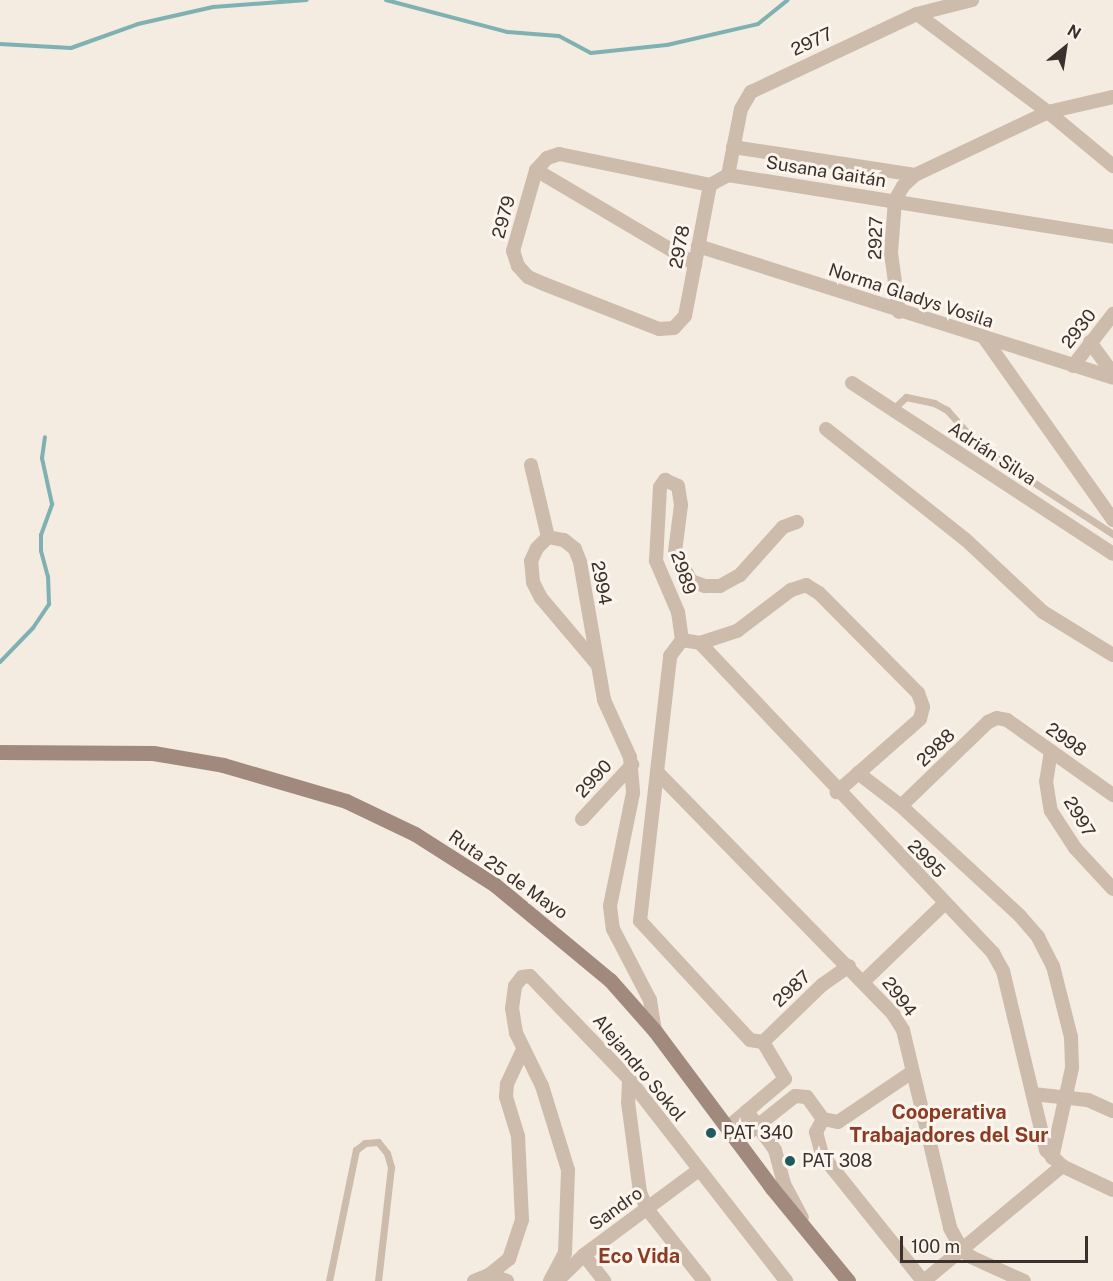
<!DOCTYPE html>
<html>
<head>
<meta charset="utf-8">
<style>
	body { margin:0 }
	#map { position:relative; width:1113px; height:1281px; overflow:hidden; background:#f4ebe1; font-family:"Public Sans",sans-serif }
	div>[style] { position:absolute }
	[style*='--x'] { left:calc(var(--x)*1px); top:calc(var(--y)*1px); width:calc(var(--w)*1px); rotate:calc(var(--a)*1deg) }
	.stream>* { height:4px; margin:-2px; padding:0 2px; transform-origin:2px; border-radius:2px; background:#7fb0b2 }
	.lane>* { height:7px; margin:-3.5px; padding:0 3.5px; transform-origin:3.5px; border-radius:3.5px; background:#cdbbac }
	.street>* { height:14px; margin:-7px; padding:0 7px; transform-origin:7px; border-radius:7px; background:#cdbbac }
	.secondary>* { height:15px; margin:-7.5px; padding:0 7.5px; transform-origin:7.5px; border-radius:7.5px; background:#a18a7d }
	.dots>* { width:16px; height:16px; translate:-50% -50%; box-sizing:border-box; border:3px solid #fbf5ee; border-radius:50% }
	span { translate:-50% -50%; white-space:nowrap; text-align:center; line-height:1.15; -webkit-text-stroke:6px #fbf5ee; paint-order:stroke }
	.street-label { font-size:18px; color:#3b302b }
	.poi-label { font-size:18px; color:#3b302b }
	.left { translate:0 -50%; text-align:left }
	.neighbourhood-label { font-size:20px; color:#8c3b22; font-weight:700 }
	.north { position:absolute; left:1035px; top:18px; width:60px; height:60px; -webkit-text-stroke:4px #fbf5ee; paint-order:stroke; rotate:30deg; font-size:16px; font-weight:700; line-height:24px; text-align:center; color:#3b302b }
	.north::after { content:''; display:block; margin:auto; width:21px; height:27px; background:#3b302b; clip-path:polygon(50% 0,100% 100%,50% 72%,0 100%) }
	.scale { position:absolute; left:900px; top:1236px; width:188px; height:27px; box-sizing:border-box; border:3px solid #3b302b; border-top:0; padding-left:8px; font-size:18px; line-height:21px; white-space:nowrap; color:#3b302b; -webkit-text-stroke:4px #fbf5ee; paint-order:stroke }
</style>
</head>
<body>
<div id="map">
	<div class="stream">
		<i style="--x:386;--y:0;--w:125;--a:14.8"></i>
		<i style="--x:507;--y:32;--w:52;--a:4.4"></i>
		<i style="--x:559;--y:36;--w:36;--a:28"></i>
		<i style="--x:591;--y:53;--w:76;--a:-6"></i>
		<i style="--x:667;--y:45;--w:93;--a:-13"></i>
		<i style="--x:758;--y:24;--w:38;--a:-39"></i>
		<i style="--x:0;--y:44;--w:71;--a:3.2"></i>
		<i style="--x:71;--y:48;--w:71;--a:-19.7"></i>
		<i style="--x:138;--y:24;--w:77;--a:-12.8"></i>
		<i style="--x:213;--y:7;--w:94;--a:-4.3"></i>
		<i style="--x:0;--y:662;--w:47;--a:-45.9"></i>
		<i style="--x:33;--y:628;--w:29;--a:-56"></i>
		<i style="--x:49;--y:604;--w:27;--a:-92"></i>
		<i style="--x:48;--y:577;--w:27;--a:-105"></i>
		<i style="--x:41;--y:551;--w:16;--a:-90"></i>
		<i style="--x:41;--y:535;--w:33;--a:-70"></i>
		<i style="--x:52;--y:504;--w:47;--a:-102.3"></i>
		<i style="--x:42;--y:458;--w:21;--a:-82"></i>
	</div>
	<div class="lane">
		<i style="--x:892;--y:410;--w:19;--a:-43"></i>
		<i style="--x:906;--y:397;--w:29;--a:12"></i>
		<i style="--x:934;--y:403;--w:15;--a:28"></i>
		<i style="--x:947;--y:410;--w:51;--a:48.2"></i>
		<i style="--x:981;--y:448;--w:158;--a:33.1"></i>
		<i style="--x:329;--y:1281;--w:134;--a:-78.4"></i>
		<i style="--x:356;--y:1150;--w:11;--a:-38"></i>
		<i style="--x:365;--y:1143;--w:13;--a:-4"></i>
		<i style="--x:378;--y:1142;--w:14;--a:51"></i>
		<i style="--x:387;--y:1153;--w:15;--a:74"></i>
		<i style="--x:391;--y:1167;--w:115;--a:96.5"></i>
	</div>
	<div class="street">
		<i style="--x:917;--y:14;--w:164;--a:36.8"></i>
		<i style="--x:1048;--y:112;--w:85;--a:39.7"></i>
		<i style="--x:733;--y:147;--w:184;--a:8.7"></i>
		<i style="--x:536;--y:170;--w:185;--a:30.6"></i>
		<i style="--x:728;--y:175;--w:67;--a:-78.9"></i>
		<i style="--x:741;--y:109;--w:20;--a:-60"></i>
		<i style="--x:751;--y:92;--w:183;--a:-25.2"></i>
		<i style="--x:917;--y:14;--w:57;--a:-14.3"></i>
		<i style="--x:710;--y:185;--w:133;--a:100.8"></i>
		<i style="--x:685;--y:316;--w:16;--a:133"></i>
		<i style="--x:674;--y:328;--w:15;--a:176"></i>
		<i style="--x:659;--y:329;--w:123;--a:-158.6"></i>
		<i style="--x:544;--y:284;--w:17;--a:-156"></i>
		<i style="--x:528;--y:277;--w:15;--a:-132"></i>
		<i style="--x:518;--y:266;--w:16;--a:-108"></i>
		<i style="--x:513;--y:251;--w:84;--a:-74.1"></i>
		<i style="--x:536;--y:170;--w:16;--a:-47"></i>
		<i style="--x:547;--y:158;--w:13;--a:-18"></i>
		<i style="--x:559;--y:154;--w:154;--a:11.6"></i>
		<i style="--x:710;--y:185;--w:21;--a:-29"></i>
		<i style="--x:728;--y:175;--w:390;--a:9.1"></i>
		<i style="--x:698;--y:246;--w:435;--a:17.6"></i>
		<i style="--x:899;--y:312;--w:60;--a:-97.7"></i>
		<i style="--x:891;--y:253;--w:53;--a:-85.7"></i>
		<i style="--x:895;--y:200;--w:16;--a:-60"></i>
		<i style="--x:903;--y:186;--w:16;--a:-43"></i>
		<i style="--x:915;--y:175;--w:147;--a:-25.3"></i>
		<i style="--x:1048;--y:112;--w:67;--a:-13"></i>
		<i style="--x:985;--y:339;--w:222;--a:54.7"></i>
		<i style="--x:1090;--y:342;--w:39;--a:54"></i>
		<i style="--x:1073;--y:366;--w:66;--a:-52.4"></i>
		<i style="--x:852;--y:383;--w:312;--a:33.2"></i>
		<i style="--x:826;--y:429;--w:177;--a:38.4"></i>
		<i style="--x:965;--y:539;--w:107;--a:43.1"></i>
		<i style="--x:1043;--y:612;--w:82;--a:31.6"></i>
		<i style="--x:531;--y:465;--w:74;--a:76.7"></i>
		<i style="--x:682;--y:640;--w:18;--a:9"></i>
		<i style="--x:700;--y:643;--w:427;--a:46.6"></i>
		<i style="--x:993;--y:953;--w:21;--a:61"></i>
		<i style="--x:1003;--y:971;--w:184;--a:76.5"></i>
		<i style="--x:1046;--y:1150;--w:23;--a:45"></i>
		<i style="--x:1062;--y:1166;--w:56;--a:25.2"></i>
		<i style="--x:700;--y:643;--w:39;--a:-18"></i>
		<i style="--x:737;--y:631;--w:68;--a:-37.2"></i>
		<i style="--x:791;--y:590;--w:16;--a:-18"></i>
		<i style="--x:806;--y:585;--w:15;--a:32"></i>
		<i style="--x:819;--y:593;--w:141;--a:45.3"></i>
		<i style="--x:918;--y:693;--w:15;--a:70"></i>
		<i style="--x:923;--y:707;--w:12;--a:104"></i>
		<i style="--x:920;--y:719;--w:111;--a:138.7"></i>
		<i style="--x:596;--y:663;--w:85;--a:-130.2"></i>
		<i style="--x:541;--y:598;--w:18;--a:-117"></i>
		<i style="--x:533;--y:582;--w:21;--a:-95"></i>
		<i style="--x:531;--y:561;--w:14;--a:-65"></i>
		<i style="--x:537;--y:548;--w:16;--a:-45"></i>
		<i style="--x:548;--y:537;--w:16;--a:11"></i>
		<i style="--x:564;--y:540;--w:14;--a:39"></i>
		<i style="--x:575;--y:549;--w:14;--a:69"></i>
		<i style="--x:580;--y:562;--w:140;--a:80.1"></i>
		<i style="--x:604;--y:700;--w:63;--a:65.5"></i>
		<i style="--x:630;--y:757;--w:36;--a:85"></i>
		<i style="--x:633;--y:793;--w:115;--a:101.5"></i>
		<i style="--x:610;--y:906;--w:23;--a:83"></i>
		<i style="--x:613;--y:929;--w:80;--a:62.5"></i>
		<i style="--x:650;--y:1000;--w:31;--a:81"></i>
		<i style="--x:1051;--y:751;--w:30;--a:99"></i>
		<i style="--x:1046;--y:781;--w:30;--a:81"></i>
		<i style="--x:1051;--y:811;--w:44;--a:57"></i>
		<i style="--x:1075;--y:848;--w:56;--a:47.2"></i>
		<i style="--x:658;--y:773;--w:337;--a:45.7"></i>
		<i style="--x:893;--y:1014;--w:19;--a:58"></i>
		<i style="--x:903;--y:1030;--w:204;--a:76.6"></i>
		<i style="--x:950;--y:1228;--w:25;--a:61"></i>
		<i style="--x:962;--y:1250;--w:11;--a:38"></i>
		<i style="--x:971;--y:1257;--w:58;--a:24.4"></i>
		<i style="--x:858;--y:773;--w:54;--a:37.5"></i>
		<i style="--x:901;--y:806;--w:162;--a:42.7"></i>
		<i style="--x:1020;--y:916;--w:28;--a:49"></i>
		<i style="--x:1038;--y:937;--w:33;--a:63"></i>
		<i style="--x:1053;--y:966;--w:73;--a:75.8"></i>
		<i style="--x:1071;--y:1037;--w:31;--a:88"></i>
		<i style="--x:1072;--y:1068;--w:92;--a:102.5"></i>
		<i style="--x:901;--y:806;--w:121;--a:-44"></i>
		<i style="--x:988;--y:722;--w:10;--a:-24"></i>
		<i style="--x:997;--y:718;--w:10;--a:11"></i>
		<i style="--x:1007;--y:720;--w:130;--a:35.3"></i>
		<i style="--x:582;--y:819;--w:74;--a:-47.2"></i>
		<i style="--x:864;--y:981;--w:111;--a:-43.9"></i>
		<i style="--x:763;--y:1042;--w:13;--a:-171"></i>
		<i style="--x:750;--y:1040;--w:162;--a:-132.7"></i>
		<i style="--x:640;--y:921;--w:267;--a:-83.5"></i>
		<i style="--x:670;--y:656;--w:20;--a:-53"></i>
		<i style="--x:682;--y:640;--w:28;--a:-98"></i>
		<i style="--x:678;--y:612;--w:56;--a:-113.3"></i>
		<i style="--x:656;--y:561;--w:74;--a:-86.9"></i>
		<i style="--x:660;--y:487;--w:9;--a:-54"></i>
		<i style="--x:665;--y:480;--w:14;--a:25"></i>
		<i style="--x:678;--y:486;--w:19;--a:81"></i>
		<i style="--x:681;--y:505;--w:47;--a:97.3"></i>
		<i style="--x:675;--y:552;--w:33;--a:61"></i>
		<i style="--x:691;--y:581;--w:15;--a:20"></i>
		<i style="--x:705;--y:586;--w:15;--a:0"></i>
		<i style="--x:720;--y:586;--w:23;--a:-29"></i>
		<i style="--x:740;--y:575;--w:64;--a:-48.1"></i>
		<i style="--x:783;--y:527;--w:15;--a:-20"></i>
		<i style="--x:763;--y:1042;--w:82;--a:-44"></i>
		<i style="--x:822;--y:985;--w:33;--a:-35"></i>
		<i style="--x:629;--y:1079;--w:23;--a:92"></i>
		<i style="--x:628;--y:1102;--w:91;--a:82.4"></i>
		<i style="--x:640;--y:1192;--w:18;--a:68"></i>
		<i style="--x:647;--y:1209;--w:92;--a:51.6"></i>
		<i style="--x:1033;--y:1094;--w:55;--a:6.2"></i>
		<i style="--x:1088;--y:1100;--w:27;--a:24"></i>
		<i style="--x:747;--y:1111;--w:48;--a:54.3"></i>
		<i style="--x:775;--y:1150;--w:35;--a:75"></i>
		<i style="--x:784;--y:1184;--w:38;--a:62"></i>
		<i style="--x:823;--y:1119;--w:15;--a:118"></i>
		<i style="--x:816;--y:1132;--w:24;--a:75"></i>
		<i style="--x:822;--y:1155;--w:161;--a:51.3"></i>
		<i style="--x:727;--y:1128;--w:76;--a:-40.2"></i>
		<i style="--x:785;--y:1079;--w:43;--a:-120.7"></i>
		<i style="--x:737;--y:1142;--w:74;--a:-38.4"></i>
		<i style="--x:795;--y:1096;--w:12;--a:5"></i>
		<i style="--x:807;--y:1097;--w:27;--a:54"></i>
		<i style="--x:823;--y:1119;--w:15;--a:11"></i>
		<i style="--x:838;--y:1122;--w:89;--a:-34"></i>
		<i style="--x:584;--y:1255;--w:33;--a:52"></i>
		<i style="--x:489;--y:1275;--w:19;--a:18"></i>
		<i style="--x:474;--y:1281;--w:16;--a:-22"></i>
		<i style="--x:489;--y:1275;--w:26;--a:-39"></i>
		<i style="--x:509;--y:1259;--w:41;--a:-71.6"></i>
		<i style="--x:522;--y:1220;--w:84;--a:-92.7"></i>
		<i style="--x:518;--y:1136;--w:41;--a:-107.1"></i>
		<i style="--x:506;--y:1097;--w:13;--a:-86"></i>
		<i style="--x:507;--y:1084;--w:35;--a:-65"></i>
		<i style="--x:550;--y:1281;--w:32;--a:-62"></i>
		<i style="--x:565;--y:1253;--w:83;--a:-87.9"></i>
		<i style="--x:568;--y:1170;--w:88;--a:-107.2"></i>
		<i style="--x:542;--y:1086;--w:59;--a:-116.1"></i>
		<i style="--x:516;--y:1033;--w:25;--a:-99"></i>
		<i style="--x:512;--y:1008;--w:22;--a:-82"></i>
		<i style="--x:515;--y:986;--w:11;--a:-52"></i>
		<i style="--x:522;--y:977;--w:8;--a:-7"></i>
		<i style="--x:530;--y:976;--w:143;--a:46.1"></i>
		<i style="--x:629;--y:1079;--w:256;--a:52.1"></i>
		<i style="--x:557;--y:1281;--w:37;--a:-44"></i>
		<i style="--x:584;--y:1255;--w:143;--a:-36.5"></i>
		<i style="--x:924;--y:1281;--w:180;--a:-39.8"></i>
	</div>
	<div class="secondary">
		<i style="--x:0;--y:752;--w:153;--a:0.4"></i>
		<i style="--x:153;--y:753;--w:71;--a:9.7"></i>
		<i style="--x:223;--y:765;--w:128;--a:16.3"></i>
		<i style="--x:346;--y:801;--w:76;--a:25.6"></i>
		<i style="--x:415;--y:834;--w:95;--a:32.5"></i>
		<i style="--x:495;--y:885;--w:149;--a:39.6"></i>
		<i style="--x:610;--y:980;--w:68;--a:48.6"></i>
		<i style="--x:655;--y:1031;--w:196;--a:53.3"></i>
		<i style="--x:772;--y:1188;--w:120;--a:50.7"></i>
	</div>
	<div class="dots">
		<i style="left:711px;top:1133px;background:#1f5a5e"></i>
		<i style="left:790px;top:1161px;background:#1f5a5e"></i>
	</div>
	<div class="street-label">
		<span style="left:812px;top:42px;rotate:-25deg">2977</span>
		<span style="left:826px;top:172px;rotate:9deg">Susana Gaitán</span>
		<span style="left:504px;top:217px;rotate:-75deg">2979</span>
		<span style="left:876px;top:238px;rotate:-88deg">2927</span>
		<span style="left:680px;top:247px;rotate:-79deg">2978</span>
		<span style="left:911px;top:296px;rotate:18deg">Norma Gladys Vosila</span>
		<span style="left:1079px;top:329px;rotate:-52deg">2930</span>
		<span style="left:992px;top:454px;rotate:33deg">Adrián Silva</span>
		<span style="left:683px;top:573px;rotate:71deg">2989</span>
		<span style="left:601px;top:583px;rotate:79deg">2994</span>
		<span style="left:1066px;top:740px;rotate:35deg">2998</span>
		<span style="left:936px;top:748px;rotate:-44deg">2988</span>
		<span style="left:594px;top:779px;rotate:-47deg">2990</span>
		<span style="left:1079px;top:817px;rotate:59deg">2997</span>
		<span style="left:926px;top:859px;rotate:46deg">2995</span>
		<span style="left:508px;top:875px;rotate:35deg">Ruta 25 de Mayo</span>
		<span style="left:792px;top:989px;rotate:-43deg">2987</span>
		<span style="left:899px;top:997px;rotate:53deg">2994</span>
		<span style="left:639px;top:1068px;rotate:50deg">Alejandro Sokol</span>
		<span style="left:616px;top:1209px;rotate:-36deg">Sandro</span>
	</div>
	<div class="poi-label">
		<span class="left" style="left:723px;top:1133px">PAT 340</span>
		<span class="left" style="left:802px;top:1161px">PAT 308</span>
	</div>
	<div class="neighbourhood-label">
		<span style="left:949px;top:1124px">Cooperativa<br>Trabajadores del Sur</span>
		<span style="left:639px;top:1256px">Eco Vida</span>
	</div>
	<div class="north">N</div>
	<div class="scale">100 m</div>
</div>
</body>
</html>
